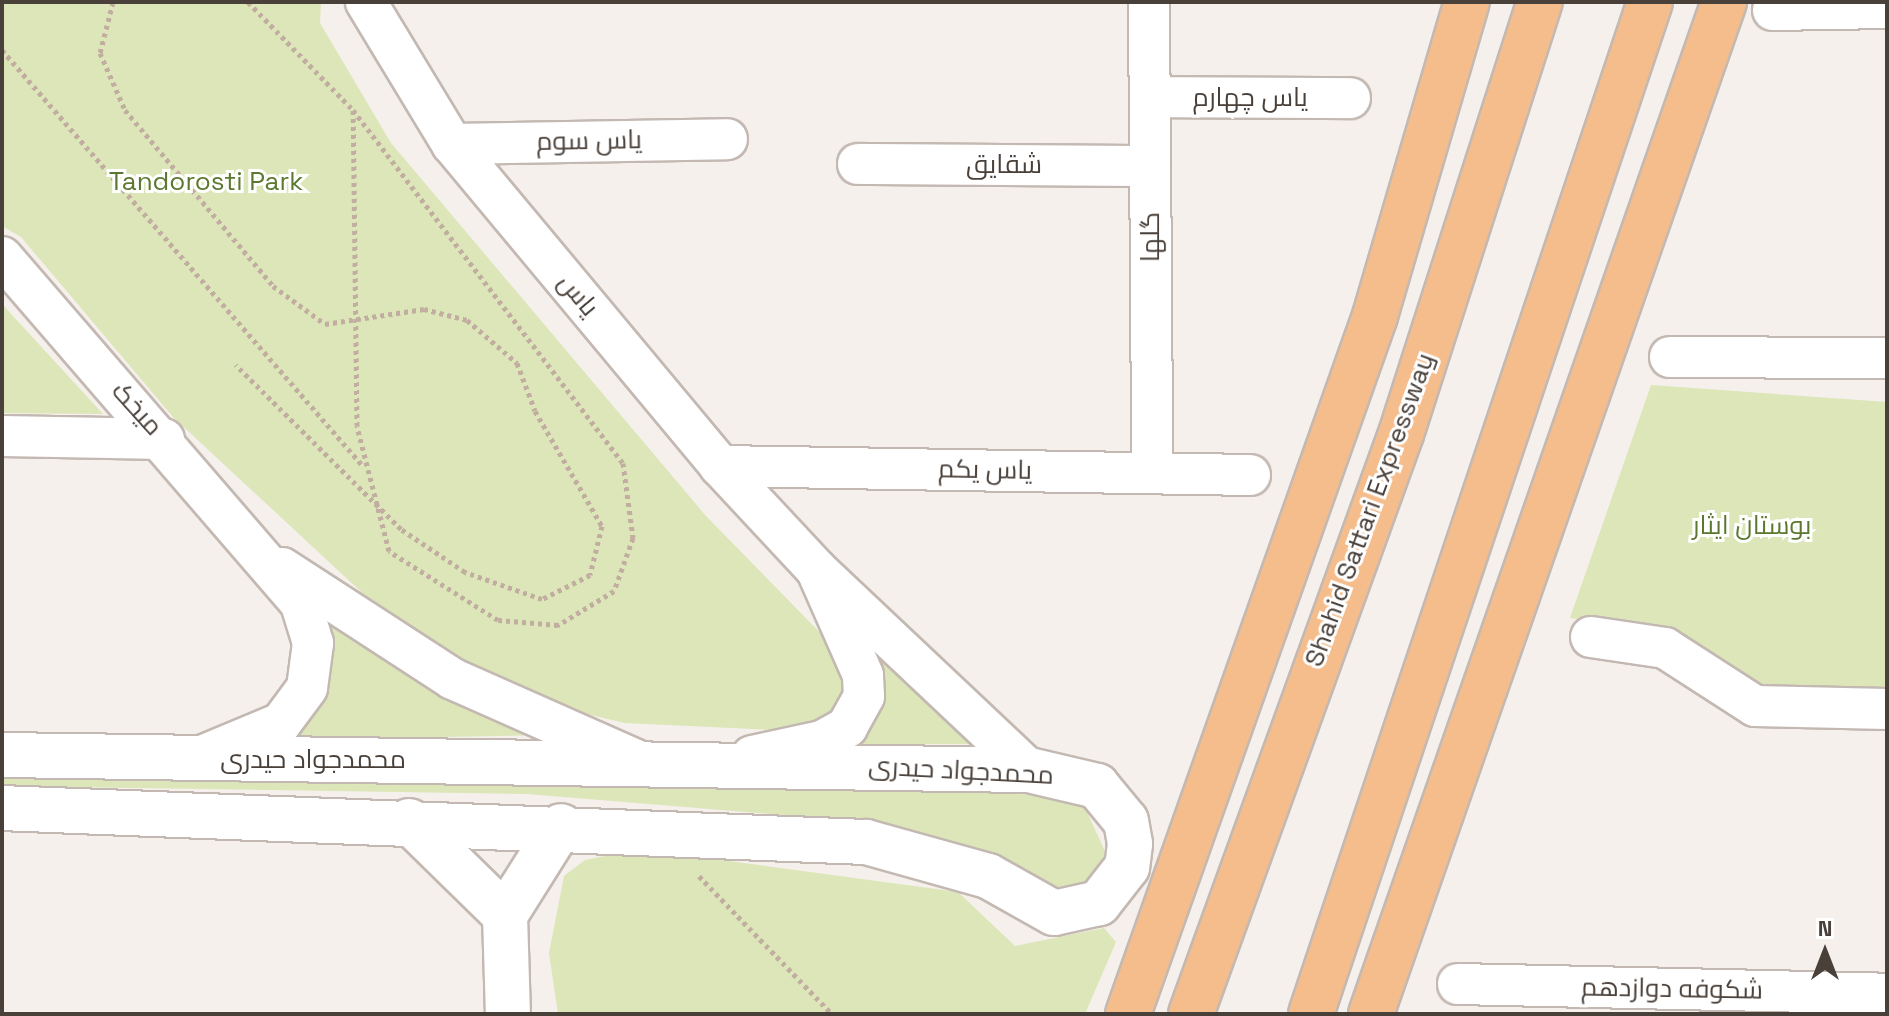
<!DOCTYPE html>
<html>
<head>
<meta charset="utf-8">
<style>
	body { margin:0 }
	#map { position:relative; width:1889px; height:1016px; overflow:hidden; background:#f5f0ec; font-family:"Space Grotesk",Cairo,sans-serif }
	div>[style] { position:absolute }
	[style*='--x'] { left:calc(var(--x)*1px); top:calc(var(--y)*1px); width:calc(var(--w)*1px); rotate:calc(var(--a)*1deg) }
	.green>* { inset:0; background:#dce6b8 }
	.path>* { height:5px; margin-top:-2.5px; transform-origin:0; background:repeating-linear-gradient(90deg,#c1aea1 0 4px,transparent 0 8px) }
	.roads { filter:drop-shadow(2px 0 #c3b9b2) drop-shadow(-2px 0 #c3b9b2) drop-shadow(0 2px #c3b9b2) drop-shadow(0 -2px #c3b9b2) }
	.minor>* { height:40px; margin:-20px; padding:0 20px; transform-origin:20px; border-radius:20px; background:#fff }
	.tertiary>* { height:44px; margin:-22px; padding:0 22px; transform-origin:22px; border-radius:22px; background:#fff }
	.trunk>* { height:44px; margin:-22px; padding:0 22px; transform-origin:22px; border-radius:22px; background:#f6bd8c }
	span { translate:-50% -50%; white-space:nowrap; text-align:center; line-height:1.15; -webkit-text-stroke:6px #fff; paint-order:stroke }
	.street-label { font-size:26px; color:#49403a }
	.park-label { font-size:26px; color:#5c7830 }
	.frame { position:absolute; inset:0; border:4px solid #49403a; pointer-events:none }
	.north { position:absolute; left:1785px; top:912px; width:80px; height:80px; -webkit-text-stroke:6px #fff; paint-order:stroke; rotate:0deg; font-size:22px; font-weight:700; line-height:32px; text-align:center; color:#49403a }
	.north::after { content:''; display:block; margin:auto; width:28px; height:36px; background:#49403a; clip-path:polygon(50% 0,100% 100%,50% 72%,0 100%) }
</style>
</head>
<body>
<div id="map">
	<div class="green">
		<i style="clip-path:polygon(2px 2px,321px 2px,320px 23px,391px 143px,706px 516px,834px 647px,849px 682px,838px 717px,795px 731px,625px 723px,556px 707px,474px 673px,385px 614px,173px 417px,21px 237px,2px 226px)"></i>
		<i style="clip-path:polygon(2px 304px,103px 414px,2px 413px)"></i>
		<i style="clip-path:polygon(1651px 385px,1887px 402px,1887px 693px,1766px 691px,1673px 633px,1570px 618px)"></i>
		<i style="clip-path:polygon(312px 597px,553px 735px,285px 740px,326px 689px,332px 665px,332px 635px)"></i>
		<i style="clip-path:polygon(851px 610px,978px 744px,846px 744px)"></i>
		<i style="clip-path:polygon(2px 765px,851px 784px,1065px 797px,1085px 808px,1105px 851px,1100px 871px,1076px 898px,888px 829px,808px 817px,527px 794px,2px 786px)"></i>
		<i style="clip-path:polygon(641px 849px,958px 892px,1015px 946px,1104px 928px,1116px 942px,1085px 1014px,558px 1014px,549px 953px,564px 876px,585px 860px)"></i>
	</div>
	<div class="path">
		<i style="--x:113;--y:2;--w:53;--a:104.3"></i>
		<i style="--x:100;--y:53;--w:62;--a:66.3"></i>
		<i style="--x:125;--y:110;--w:230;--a:49.9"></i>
		<i style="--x:273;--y:286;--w:64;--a:36.2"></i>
		<i style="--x:325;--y:324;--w:100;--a:-8.6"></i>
		<i style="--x:424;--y:309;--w:44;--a:14.3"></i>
		<i style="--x:467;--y:320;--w:66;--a:40.7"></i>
		<i style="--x:517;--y:363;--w:51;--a:69.4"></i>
		<i style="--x:535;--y:411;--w:133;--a:59.8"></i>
		<i style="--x:602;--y:526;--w:50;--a:103.8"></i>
		<i style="--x:590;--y:575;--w:54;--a:153.4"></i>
		<i style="--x:542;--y:599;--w:82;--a:-160.7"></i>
		<i style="--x:465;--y:572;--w:77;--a:-146.1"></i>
		<i style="--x:401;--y:529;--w:233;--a:-135.2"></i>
		<i style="--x:248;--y:2;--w:151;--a:45.8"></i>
		<i style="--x:353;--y:110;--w:444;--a:52.6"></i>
		<i style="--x:623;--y:463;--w:76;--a:82.4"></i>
		<i style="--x:633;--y:538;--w:56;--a:109.7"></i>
		<i style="--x:614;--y:591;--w:66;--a:148.7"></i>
		<i style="--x:558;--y:625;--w:60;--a:-175.2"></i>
		<i style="--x:498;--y:620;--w:129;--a:-147.7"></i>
		<i style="--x:389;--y:551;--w:129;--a:-104.4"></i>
		<i style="--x:357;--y:426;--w:316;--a:-90.7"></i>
		<i style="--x:2;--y:50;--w:549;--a:49.06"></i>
		<i style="--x:699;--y:876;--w:192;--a:46.1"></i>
	</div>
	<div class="roads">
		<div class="minor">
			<i style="--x:366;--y:2;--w:166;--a:58.8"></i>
			<i style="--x:452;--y:144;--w:419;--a:50.2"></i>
			<i style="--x:720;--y:466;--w:141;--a:47"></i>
			<i style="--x:816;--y:569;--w:293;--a:43.3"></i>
			<i style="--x:1149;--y:2;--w:471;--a:89.6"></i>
			<i style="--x:1773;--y:10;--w:114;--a:-1"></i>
			<i style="--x:1150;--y:97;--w:200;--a:0.3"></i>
			<i style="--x:452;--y:144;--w:275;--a:-1"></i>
			<i style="--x:858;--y:164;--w:292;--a:0.4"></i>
			<i style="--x:2;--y:257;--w:458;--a:49.2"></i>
			<i style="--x:301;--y:604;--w:41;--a:72.9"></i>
			<i style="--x:313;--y:643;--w:45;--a:97.6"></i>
			<i style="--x:307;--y:688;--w:44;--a:126.6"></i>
			<i style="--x:281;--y:723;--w:83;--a:157.4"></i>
			<i style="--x:1670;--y:357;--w:217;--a:0.3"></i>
			<i style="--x:2;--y:436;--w:162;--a:1.1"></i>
			<i style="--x:720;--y:466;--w:530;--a:0.97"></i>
			<i style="--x:282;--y:568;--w:204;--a:33"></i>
			<i style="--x:453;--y:679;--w:205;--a:23.9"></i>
			<i style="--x:1591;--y:637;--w:75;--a:8.5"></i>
			<i style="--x:1665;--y:648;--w:107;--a:32.8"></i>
			<i style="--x:1755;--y:706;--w:132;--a:1.3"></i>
			<i style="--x:752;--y:756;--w:72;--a:-12.1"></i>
			<i style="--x:822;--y:741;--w:29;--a:-29"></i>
			<i style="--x:847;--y:727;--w:35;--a:-61"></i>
			<i style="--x:864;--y:696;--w:21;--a:-93"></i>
			<i style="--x:863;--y:675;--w:111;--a:-113.8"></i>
			<i style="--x:1458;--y:984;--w:429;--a:1.3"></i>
		</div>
		<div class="tertiary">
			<i style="--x:2;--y:755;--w:1027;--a:0.84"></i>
			<i style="--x:1029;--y:770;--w:70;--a:13.2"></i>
			<i style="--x:1097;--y:786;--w:45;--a:50.4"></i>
			<i style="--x:1126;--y:821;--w:23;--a:80"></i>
			<i style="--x:1130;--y:844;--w:23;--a:97"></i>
			<i style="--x:1127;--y:867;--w:46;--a:127.9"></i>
			<i style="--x:1099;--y:903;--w:46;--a:167.5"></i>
			<i style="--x:1054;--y:913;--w:76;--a:-150.7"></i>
			<i style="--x:988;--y:876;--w:127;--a:-164.4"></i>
			<i style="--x:866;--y:842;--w:865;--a:-177.75"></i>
			<i style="--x:409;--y:821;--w:134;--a:44.4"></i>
			<i style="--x:505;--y:915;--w:105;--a:-57.8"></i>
			<i style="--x:505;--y:915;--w:99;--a:88.3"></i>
		</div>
		<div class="trunk">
			<i style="--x:1128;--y:1014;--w:740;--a:-70.51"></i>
			<i style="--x:1375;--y:316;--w:327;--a:-73.7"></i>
			<i style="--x:1191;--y:1014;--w:617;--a:-70.1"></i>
			<i style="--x:1401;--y:434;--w:454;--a:-72.2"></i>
			<i style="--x:1311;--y:1014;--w:1067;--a:-71.48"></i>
			<i style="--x:1371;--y:1014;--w:1072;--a:-70.77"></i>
		</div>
	</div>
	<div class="street-label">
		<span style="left:1250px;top:98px">یاس چهارم</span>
		<span style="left:589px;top:141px;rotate:-1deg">یاس سوم</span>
		<span style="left:1004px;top:165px">شقایق</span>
		<span style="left:1151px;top:237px;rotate:-90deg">گلها</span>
		<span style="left:578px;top:295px;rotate:50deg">یاس</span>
		<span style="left:137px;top:409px;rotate:48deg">میخک</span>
		<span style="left:985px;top:470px;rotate:1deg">یاس یکم</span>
		<span style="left:1370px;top:510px;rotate:-70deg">Shahid Sattari Expressway</span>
		<span style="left:313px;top:760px">محمدجواد حیدری</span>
		<span style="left:961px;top:771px;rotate:3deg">محمدجواد حیدری</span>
		<span style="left:1672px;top:989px;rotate:1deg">شکوفه دوازدهم</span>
	</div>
	<div class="park-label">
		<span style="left:206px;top:182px">Tandorosti Park</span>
		<span style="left:1752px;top:526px">بوستان ایثار</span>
	</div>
	<div class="frame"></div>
	<div class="north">N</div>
</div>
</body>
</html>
